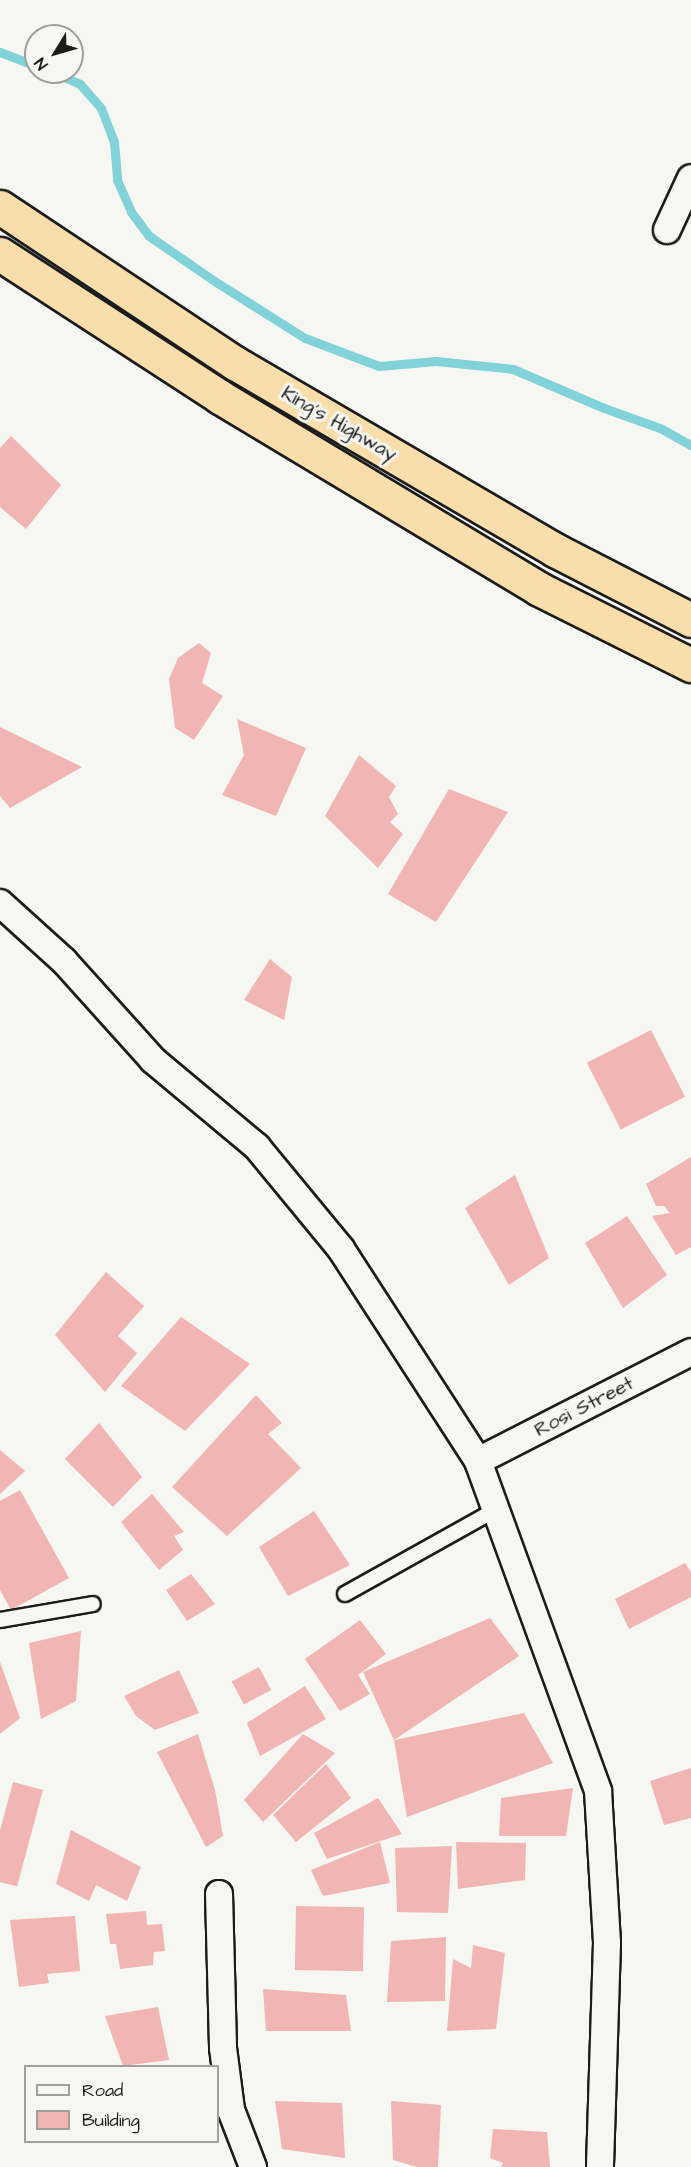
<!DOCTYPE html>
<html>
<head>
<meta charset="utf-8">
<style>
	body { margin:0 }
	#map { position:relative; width:691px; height:2167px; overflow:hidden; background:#f6f6f2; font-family:"Architects Daughter",sans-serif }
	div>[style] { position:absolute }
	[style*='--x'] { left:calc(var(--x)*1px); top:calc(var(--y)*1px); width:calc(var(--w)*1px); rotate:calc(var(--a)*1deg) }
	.stream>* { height:9px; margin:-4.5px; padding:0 4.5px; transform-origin:4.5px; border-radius:4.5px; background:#82d3d9 }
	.building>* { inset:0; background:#f1b5b4; transform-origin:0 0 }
	.roads { filter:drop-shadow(2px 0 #1c1c1c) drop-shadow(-2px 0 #1c1c1c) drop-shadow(0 2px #1c1c1c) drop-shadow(0 -2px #1c1c1c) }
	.lane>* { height:14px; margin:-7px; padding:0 7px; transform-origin:7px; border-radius:7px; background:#f6f6f2 }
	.street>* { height:26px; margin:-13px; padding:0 13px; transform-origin:13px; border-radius:13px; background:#f6f6f2 }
	.highway>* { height:33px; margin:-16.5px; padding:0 16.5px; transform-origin:16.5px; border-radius:16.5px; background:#f9ddab }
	span { translate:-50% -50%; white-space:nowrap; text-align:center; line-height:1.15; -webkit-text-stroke:6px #f6f6f2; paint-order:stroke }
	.street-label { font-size:20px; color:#1c1c1c }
	.legend { position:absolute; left:24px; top:2065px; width:195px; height:78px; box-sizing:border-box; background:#f6f6f2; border:2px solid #9f9f9c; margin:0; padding:8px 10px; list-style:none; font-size:18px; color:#1c1c1c }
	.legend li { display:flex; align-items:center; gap:12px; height:30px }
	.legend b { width:30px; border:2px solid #9f9f9c }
	.north { position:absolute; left:24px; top:24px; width:60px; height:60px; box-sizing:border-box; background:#f6f6f2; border:2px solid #9f9f9c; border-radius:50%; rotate:233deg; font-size:16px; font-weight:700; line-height:24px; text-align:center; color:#1c1c1c }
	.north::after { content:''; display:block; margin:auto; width:21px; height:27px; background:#1c1c1c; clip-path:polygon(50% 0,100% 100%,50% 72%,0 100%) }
</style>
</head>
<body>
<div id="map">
	<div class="stream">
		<i style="--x:0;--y:52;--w:39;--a:21"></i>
		<i style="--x:53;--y:72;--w:30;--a:24"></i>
		<i style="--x:80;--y:84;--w:32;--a:49"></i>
		<i style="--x:101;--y:108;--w:36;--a:69"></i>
		<i style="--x:114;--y:142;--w:38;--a:85"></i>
		<i style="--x:117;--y:180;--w:35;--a:66"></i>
		<i style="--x:131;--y:212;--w:30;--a:53"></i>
		<i style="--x:149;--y:236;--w:81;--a:34.5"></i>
		<i style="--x:216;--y:282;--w:105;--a:32.2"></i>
		<i style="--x:305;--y:338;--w:79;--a:20.7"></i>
		<i style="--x:379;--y:366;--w:57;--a:-5"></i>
		<i style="--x:436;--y:361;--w:77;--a:5.9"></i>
		<i style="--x:513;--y:369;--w:99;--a:23.2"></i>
		<i style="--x:604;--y:408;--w:59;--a:19.7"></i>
		<i style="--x:660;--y:428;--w:35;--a:29"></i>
	</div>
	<div class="building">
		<i style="clip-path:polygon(11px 436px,61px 485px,26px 529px,0 507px,0 448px)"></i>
		<i style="clip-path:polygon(199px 643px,211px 653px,202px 683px,223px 696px,194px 740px,175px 728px,169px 679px,178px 658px)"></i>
		<i style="clip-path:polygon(237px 719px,306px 748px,276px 816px,222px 795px,244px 755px)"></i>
		<i style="clip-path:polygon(0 727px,82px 767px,10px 808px,0 796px)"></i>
		<i style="clip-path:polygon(359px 755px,396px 786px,389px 797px,398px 814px,390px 822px,403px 834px,378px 868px,325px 816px)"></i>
		<i style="clip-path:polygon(449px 789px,508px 812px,436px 922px,388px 894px)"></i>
		<i style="clip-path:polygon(270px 959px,292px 977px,284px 1020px,244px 1000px)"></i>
		<i style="left:651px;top:1030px;width:75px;height:72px;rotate:63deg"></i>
		<i style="clip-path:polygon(691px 1157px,691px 1247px,676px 1255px,652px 1216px,670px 1213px,664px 1206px,656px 1206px,646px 1184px)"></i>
		<i style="clip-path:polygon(515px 1175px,549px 1258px,509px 1285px,465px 1208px)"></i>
		<i style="clip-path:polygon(627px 1216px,667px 1275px,623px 1308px,585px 1243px)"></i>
		<i style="clip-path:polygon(106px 1272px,144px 1306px,118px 1336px,137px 1353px,105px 1392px,55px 1335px)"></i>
		<i style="clip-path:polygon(181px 1317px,250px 1364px,185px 1431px,121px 1386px)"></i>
		<i style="clip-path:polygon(256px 1395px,282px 1423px,268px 1434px,301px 1468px,227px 1536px,172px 1487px)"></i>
		<i style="clip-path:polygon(99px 1423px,142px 1477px,113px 1507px,65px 1459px)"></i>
		<i style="clip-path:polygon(0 1450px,25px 1471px,0 1494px)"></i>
		<i style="clip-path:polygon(20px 1490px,69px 1578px,11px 1610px,0 1590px,0 1501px)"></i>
		<i style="clip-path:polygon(152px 1494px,184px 1532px,174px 1536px,183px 1550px,159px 1570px,121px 1522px)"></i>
		<i style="clip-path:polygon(314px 1511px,350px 1565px,288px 1596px,259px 1547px)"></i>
		<i style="clip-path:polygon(685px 1563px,691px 1572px,691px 1597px,629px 1629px,615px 1599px)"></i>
		<i style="clip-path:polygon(191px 1574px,215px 1604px,187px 1621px,166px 1590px)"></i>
		<i style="clip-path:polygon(490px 1618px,519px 1656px,394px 1740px,363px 1672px)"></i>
		<i style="clip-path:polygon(360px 1620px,386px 1654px,358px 1675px,370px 1694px,340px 1711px,305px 1659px)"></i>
		<i style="clip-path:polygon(81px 1631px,76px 1701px,41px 1719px,29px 1643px)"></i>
		<i style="clip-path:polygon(0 1662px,20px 1718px,0 1734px)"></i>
		<i style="left:259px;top:1667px;width:26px;height:31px;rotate:62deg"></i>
		<i style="clip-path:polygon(179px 1670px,199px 1713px,155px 1730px,136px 1716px,124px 1696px)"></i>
		<i style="clip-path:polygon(305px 1686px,326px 1719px,260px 1756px,247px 1723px)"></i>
		<i style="clip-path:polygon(524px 1713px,553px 1763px,407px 1817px,394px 1740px)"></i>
		<i style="clip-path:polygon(198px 1734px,215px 1790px,223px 1836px,206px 1847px,157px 1752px)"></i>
		<i style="clip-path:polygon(303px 1734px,335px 1753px,263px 1822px,244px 1800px)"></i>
		<i style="clip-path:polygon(326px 1764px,351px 1798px,296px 1842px,273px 1815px)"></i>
		<i style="clip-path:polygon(691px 1768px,691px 1818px,664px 1825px,650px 1781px)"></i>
		<i style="left:13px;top:1782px;width:31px;height:100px;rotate:15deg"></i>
		<i style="clip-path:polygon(573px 1788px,566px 1836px,499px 1836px,501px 1798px)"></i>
		<i style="clip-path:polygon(378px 1798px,402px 1834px,327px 1859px,314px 1833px)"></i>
		<i style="clip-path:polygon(71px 1830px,141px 1867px,127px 1901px,96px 1885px,89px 1901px,56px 1884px)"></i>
		<i style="clip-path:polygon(380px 1842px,390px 1883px,323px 1896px,311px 1870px)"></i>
		<i style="clip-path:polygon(456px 1842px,526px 1843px,525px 1880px,458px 1889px)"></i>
		<i style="clip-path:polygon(452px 1846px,448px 1913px,397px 1912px,395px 1848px)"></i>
		<i style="left:296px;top:1906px;width:68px;height:64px;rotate:1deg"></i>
		<i style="clip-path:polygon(146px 1911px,147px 1925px,162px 1924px,165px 1951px,154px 1952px,153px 1965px,120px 1969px,116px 1944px,110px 1944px,106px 1914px)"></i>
		<i style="clip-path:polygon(75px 1916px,80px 1971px,47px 1974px,49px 1983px,19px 1987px,10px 1920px)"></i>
		<i style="clip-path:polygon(446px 1937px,445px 2001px,387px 2002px,391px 1941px)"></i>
		<i style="clip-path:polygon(473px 1945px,505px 1953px,496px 2029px,447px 2031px,453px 1959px,471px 1968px)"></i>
		<i style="clip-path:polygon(263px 1989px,346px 1995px,351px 2031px,266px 2031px)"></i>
		<i style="clip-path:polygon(158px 2007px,169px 2060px,123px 2066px,105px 2016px)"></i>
		<i style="clip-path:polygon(275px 2101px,342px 2103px,345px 2158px,282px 2149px)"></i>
		<i style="clip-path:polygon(391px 2101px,441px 2105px,438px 2167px,417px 2167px,393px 2160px)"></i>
		<i style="clip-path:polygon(493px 2129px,547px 2132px,550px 2167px,501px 2167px,503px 2163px,490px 2158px)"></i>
	</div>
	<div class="roads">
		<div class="lane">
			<i style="--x:345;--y:1594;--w:172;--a:-29.2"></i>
			<i style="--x:0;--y:1620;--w:94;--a:-9.8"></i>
		</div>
		<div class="street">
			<i style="--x:667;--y:230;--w:57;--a:-65.2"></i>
			<i style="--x:0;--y:903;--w:86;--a:42.2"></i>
			<i style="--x:64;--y:961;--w:133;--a:48"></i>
			<i style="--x:153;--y:1060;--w:136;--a:39.9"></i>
			<i style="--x:257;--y:1147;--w:132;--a:50.5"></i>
			<i style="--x:341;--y:1249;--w:252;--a:57.1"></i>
			<i style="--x:478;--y:1461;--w:351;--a:70"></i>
			<i style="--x:598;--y:1791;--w:152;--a:86.6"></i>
			<i style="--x:607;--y:1943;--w:224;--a:91.8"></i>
			<i style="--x:478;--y:1461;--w:239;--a:-27.1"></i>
			<i style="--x:219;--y:1894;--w:154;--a:88.5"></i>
			<i style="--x:223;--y:2048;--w:63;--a:82.6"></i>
			<i style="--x:231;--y:2110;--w:61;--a:68.9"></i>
		</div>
		<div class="highway">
			<i style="--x:0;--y:207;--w:282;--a:33.6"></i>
			<i style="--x:235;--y:363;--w:371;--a:30.3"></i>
			<i style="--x:555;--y:550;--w:153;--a:27.2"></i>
			<i style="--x:0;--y:254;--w:262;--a:33"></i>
			<i style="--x:220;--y:397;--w:372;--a:31"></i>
			<i style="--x:539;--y:589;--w:170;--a:26.6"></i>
		</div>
	</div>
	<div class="street-label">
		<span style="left:339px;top:424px;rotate:30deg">King's Highway</span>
		<span style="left:584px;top:1407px;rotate:-27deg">Rosi Street</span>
	</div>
	<ul class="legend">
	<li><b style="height:8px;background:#f6f6f2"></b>Road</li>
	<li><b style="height:16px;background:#f1b5b4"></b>Building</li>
	</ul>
	<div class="north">N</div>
</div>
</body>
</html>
